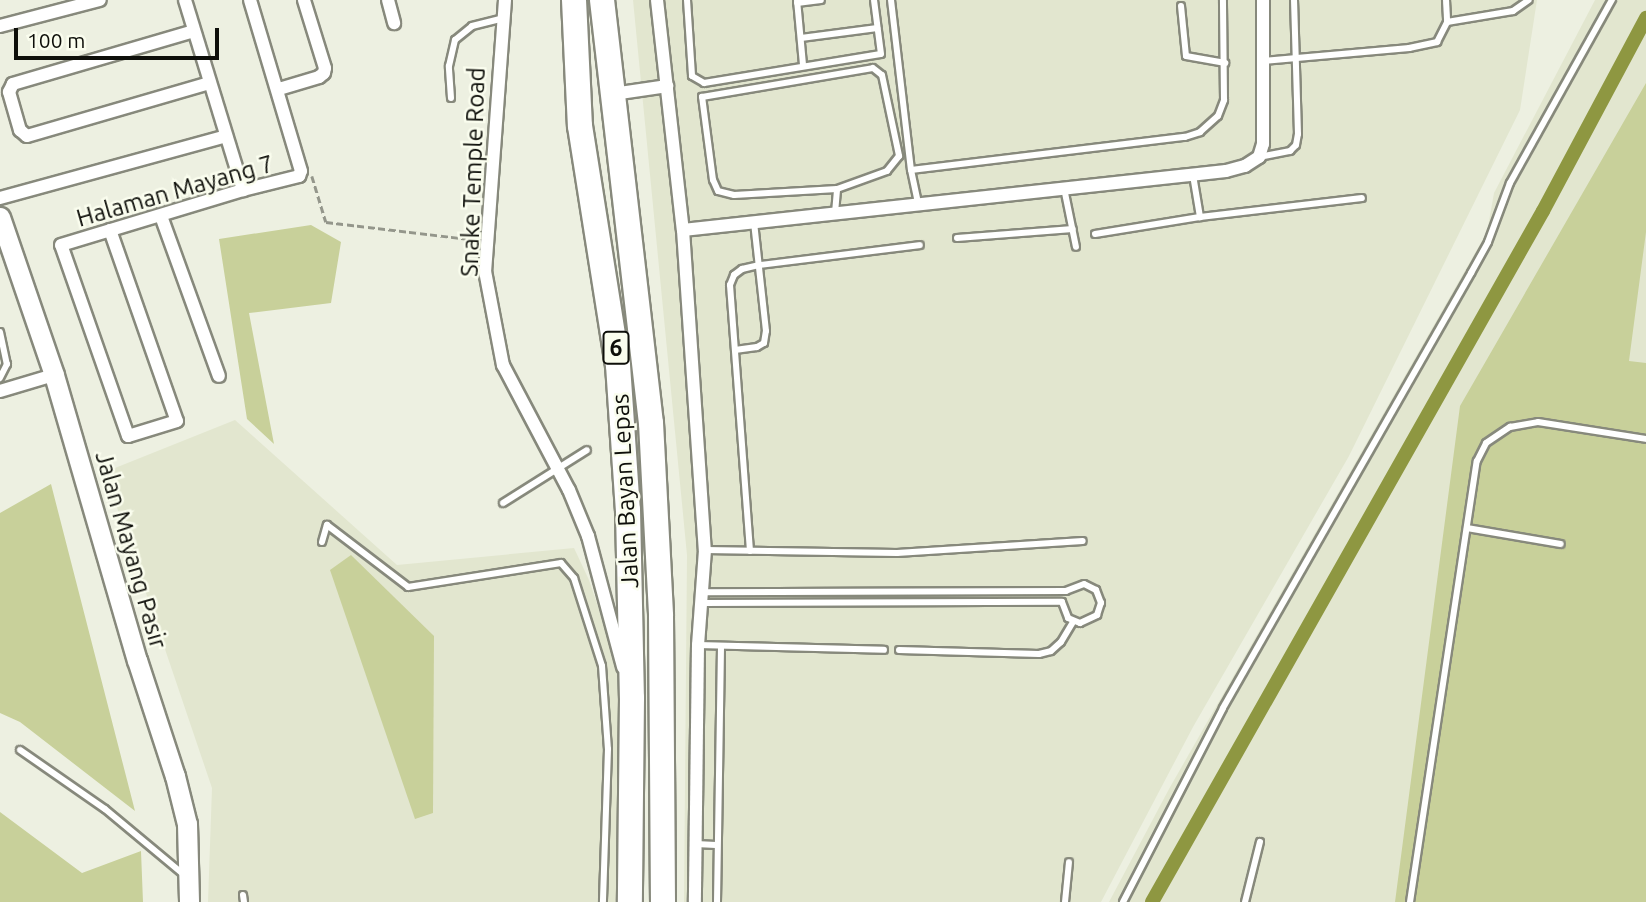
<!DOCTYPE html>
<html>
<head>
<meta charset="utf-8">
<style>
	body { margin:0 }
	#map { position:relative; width:1646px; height:902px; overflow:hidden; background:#edf0e1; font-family:Ubuntu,sans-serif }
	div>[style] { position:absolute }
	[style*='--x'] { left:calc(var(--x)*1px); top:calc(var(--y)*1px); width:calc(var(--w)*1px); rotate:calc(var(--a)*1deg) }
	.built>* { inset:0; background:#e2e6cf }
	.green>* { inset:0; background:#c8d09a }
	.canal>* { height:14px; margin:-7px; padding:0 7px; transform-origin:7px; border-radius:7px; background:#8e9741 }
	.path>* { height:2.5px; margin-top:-1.25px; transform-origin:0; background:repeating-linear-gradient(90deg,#94968b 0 7px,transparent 0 10.5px) }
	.roads { filter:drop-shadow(2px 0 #87897c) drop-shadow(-2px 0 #87897c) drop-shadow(0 2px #87897c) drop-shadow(0 -2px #87897c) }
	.lane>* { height:6px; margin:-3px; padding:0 3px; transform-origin:3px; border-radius:3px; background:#fff }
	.street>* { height:12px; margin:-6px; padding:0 6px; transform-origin:6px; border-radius:6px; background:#fff }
	.secondary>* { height:19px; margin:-9.5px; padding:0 9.5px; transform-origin:9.5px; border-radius:9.5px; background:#fff }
	.highway>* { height:24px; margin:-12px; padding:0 12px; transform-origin:12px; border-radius:12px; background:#fff }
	span { translate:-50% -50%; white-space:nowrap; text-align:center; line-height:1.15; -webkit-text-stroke:5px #fafdee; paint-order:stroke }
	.shield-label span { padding:2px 5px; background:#fafdee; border:2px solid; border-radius:5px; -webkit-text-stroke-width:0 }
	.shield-label { font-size:23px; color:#0e0f0a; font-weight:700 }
	.street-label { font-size:24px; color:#0e0f0a }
	.scale { position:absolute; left:14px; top:28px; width:205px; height:32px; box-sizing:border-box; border:4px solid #0e0f0a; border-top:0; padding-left:9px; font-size:21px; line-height:24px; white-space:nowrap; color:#0e0f0a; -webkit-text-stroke:5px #fafdee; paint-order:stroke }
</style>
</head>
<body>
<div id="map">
	<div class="built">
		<i style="clip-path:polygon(633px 0,1537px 0,1520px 110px,1349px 456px,1193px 727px,1101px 902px,684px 902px,687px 555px)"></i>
		<i style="clip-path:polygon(1595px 0,1646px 0,1646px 902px,1109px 902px,1169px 789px,1487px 232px,1494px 193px)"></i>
		<i style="clip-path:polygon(235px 420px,397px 565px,574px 548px,589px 580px,611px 645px,628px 708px,623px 902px,208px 902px,212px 788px,105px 472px)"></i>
	</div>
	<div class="green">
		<i style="clip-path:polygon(1646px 83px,1646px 232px,1629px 361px,1646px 363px,1646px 902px,1395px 902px,1460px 406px)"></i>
		<i style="clip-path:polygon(311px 225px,341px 242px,331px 303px,249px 313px,274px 444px,247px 419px,219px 239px)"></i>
		<i style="clip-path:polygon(51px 484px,135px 811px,20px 722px,0 713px,0 513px)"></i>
		<i style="clip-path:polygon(351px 555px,434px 636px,433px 813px,415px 819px,330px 570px)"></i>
		<i style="clip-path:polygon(0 812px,82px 873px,141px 851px,143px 902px,0 902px)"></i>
	</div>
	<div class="canal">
		<i style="--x:1152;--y:902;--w:794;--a:-60.5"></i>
		<i style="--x:1543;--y:211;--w:219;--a:-61.9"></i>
	</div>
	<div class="path">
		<i style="--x:312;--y:176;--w:48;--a:73.1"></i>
		<i style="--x:326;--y:222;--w:151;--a:6.8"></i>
	</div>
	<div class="roads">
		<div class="lane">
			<i style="--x:687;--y:0;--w:76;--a:86.2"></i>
			<i style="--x:692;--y:76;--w:14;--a:30"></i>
			<i style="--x:704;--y:83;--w:179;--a:-9.3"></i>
			<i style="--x:881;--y:54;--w:54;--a:-97.4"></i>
			<i style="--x:797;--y:0;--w:65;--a:84.7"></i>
			<i style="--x:891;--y:0;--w:171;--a:83.3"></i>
			<i style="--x:911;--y:170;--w:35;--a:78"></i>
			<i style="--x:1446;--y:0;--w:22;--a:87"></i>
			<i style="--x:797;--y:3;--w:24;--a:-7"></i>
			<i style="--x:1181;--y:6;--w:50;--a:84.3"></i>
			<i style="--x:1186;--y:56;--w:40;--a:10"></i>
			<i style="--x:801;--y:38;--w:77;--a:-7.5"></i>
			<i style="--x:1263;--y:61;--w:147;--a:-5.1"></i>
			<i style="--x:1409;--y:48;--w:29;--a:-12"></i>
			<i style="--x:1437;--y:42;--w:22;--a:-63"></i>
			<i style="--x:1447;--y:22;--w:67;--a:-9.5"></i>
			<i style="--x:1513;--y:11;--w:19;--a:-35"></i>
			<i style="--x:451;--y:98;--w:32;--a:-94"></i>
			<i style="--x:449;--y:66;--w:27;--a:-77"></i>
			<i style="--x:455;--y:40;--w:22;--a:-39"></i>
			<i style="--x:472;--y:26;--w:30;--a:-14"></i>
			<i style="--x:1259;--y:157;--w:32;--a:-11"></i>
			<i style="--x:1290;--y:151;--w:8;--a:-45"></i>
			<i style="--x:1296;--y:145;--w:11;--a:-80"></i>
			<i style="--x:1298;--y:134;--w:134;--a:-91.7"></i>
			<i style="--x:911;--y:170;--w:276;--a:-6.9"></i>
			<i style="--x:1185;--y:137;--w:16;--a:-18"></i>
			<i style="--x:1200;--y:132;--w:24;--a:-42"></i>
			<i style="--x:1218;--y:116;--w:17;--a:-69"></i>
			<i style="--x:1224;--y:100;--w:100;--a:-90.6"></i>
			<i style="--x:1193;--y:175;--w:43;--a:80.5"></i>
			<i style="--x:1064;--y:188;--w:60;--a:78.5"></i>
			<i style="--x:835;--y:213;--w:24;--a:-85"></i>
			<i style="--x:837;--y:189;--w:103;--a:176.7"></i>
			<i style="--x:734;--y:195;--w:16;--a:-166"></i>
			<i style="--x:718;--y:191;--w:12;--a:-114"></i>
			<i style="--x:713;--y:180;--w:84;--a:-97.5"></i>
			<i style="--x:702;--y:97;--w:173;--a:-9.6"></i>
			<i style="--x:873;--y:68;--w:11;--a:38"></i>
			<i style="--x:882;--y:75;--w:83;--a:78.1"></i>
			<i style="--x:899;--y:156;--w:19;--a:129"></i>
			<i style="--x:887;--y:171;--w:53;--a:160.2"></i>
			<i style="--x:1095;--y:234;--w:106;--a:-9.2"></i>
			<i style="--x:1200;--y:217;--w:163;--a:-6.7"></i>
			<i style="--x:957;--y:238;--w:116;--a:-4.4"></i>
			<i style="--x:0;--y:332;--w:33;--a:78"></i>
			<i style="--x:7;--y:364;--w:16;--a:117"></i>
			<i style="--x:735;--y:350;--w:22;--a:-8"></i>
			<i style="--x:757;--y:347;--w:8;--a:-30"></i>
			<i style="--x:764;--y:343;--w:12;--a:-81"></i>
			<i style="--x:766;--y:331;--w:110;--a:-96.3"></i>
			<i style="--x:503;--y:503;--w:99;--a:-32.2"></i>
			<i style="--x:1467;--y:528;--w:95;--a:9.7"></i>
			<i style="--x:322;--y:542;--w:18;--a:-74"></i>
			<i style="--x:327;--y:525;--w:102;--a:37.4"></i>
			<i style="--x:408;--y:587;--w:155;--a:-8.9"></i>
			<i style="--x:561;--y:563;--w:20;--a:49"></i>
			<i style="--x:574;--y:578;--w:92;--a:72.3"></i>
			<i style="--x:602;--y:666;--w:83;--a:85.9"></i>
			<i style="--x:608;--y:749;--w:153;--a:91.9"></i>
			<i style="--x:705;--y:550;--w:192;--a:0.9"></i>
			<i style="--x:897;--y:553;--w:186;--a:-3.7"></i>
			<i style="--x:750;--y:551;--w:267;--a:-94.3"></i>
			<i style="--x:730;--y:285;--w:11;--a:-68"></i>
			<i style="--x:734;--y:275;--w:10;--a:-37"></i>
			<i style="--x:742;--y:269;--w:18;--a:-13"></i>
			<i style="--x:760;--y:265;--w:161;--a:-7.1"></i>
			<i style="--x:702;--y:603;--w:360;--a:-0.2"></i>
			<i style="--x:1062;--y:602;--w:17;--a:69"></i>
			<i style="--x:1068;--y:618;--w:13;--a:23"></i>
			<i style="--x:1080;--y:623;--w:19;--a:-25"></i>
			<i style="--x:1097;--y:615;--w:13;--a:-72"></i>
			<i style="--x:1101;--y:603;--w:14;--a:-111"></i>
			<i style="--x:1096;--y:590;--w:13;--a:-153"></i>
			<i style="--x:1084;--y:584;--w:19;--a:159"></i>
			<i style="--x:1066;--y:591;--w:363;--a:179.8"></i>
			<i style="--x:698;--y:645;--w:186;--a:1.5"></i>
			<i style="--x:899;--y:650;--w:140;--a:1.6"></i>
			<i style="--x:1039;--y:654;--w:12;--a:-14"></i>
			<i style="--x:1051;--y:651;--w:13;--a:-42"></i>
			<i style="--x:1061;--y:642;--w:23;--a:-59"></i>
			<i style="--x:20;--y:750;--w:103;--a:34.8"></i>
			<i style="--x:105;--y:809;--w:102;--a:39.8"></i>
			<i style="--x:696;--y:844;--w:20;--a:3"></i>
			<i style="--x:243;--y:895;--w:7;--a:82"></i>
			<i style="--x:717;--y:902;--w:256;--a:-89.1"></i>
			<i style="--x:1065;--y:902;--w:40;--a:-84.3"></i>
			<i style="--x:1123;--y:902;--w:218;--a:-62.7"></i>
			<i style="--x:1223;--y:708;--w:501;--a:-60.31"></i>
			<i style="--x:1471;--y:273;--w:35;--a:-61"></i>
			<i style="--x:1488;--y:242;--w:63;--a:-69.6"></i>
			<i style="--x:1510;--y:183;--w:210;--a:-60.9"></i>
			<i style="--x:1245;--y:902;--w:62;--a:-76"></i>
			<i style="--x:1410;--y:902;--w:446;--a:-81.4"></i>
			<i style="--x:1477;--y:461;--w:20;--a:-63"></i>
			<i style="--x:1486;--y:443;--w:29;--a:-34"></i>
			<i style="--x:1510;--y:427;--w:28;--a:-10"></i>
			<i style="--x:1538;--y:422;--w:109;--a:8.9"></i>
		</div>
		<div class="street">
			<i style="--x:185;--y:0;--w:199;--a:73"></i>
			<i style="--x:388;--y:0;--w:24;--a:75"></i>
			<i style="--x:505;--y:0;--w:272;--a:94.2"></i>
			<i style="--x:485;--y:271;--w:96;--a:79.2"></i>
			<i style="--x:503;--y:365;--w:141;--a:62.2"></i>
			<i style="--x:569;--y:490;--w:50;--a:67.6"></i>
			<i style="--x:588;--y:536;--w:136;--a:75"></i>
			<i style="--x:657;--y:0;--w:231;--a:83.6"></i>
			<i style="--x:683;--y:230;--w:321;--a:86.1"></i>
			<i style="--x:705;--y:550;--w:95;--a:94.2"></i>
			<i style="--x:698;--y:645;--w:257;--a:90.7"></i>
			<i style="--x:0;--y:26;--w:103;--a:-14.6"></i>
			<i style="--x:194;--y:31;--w:189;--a:163.7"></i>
			<i style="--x:13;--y:84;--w:9;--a:117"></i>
			<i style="--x:9;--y:92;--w:40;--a:74"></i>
			<i style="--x:20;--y:130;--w:9;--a:41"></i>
			<i style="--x:27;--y:136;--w:190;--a:-16.2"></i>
			<i style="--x:279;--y:89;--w:42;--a:-16.7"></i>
			<i style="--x:319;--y:77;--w:6;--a:-39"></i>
			<i style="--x:324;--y:73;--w:5;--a:-79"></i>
			<i style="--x:325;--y:68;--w:71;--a:-107.2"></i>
			<i style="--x:613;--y:94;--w:55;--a:-8.4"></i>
			<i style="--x:0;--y:198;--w:234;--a:-15.3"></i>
			<i style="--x:161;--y:216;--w:170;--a:70.1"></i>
			<i style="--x:110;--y:230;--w:202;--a:70.7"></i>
			<i style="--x:177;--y:421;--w:51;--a:163"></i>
			<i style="--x:128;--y:436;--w:202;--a:-109.3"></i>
			<i style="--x:61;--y:245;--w:190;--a:-16.8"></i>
			<i style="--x:243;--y:190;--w:58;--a:-14"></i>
			<i style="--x:299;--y:176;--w:5;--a:-68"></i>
			<i style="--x:301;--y:171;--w:178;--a:-106.6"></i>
			<i style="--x:683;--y:230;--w:546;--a:-6.2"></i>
			<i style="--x:1226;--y:171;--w:20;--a:-15"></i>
			<i style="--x:1245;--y:166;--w:17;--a:-33"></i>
			<i style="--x:1259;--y:157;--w:14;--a:-73"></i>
			<i style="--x:1263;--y:144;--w:144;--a:-90"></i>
			<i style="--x:0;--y:391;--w:56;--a:-16.5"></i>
		</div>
		<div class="secondary">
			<i style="--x:0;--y:217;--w:167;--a:71.1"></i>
			<i style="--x:54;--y:375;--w:297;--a:73.8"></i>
			<i style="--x:137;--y:660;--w:122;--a:71.9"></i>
			<i style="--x:175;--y:776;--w:49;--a:76"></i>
			<i style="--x:187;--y:824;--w:78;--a:88.5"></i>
		</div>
		<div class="highway">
			<i style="--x:574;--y:0;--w:126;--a:87.3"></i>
			<i style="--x:580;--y:126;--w:242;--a:81"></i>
			<i style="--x:618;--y:365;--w:145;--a:86.1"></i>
			<i style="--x:628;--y:510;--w:188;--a:88.8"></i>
			<i style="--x:632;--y:698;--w:204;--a:90.6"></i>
			<i style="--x:602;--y:0;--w:426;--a:83.4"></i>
			<i style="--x:651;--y:423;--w:193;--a:87"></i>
			<i style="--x:661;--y:616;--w:286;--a:89.6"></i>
		</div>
	</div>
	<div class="shield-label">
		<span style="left:616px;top:348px">6</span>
	</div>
	<div class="street-label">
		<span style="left:473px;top:172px;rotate:-88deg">Snake Temple Road</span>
		<span style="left:175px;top:191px;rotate:-16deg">Halaman Mayang 7</span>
		<span style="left:625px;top:491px;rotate:-93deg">Jalan Bayan Lepas</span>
		<span style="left:131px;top:550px;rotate:74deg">Jalan Mayang Pasir</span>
	</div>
	<div class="scale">100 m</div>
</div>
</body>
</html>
